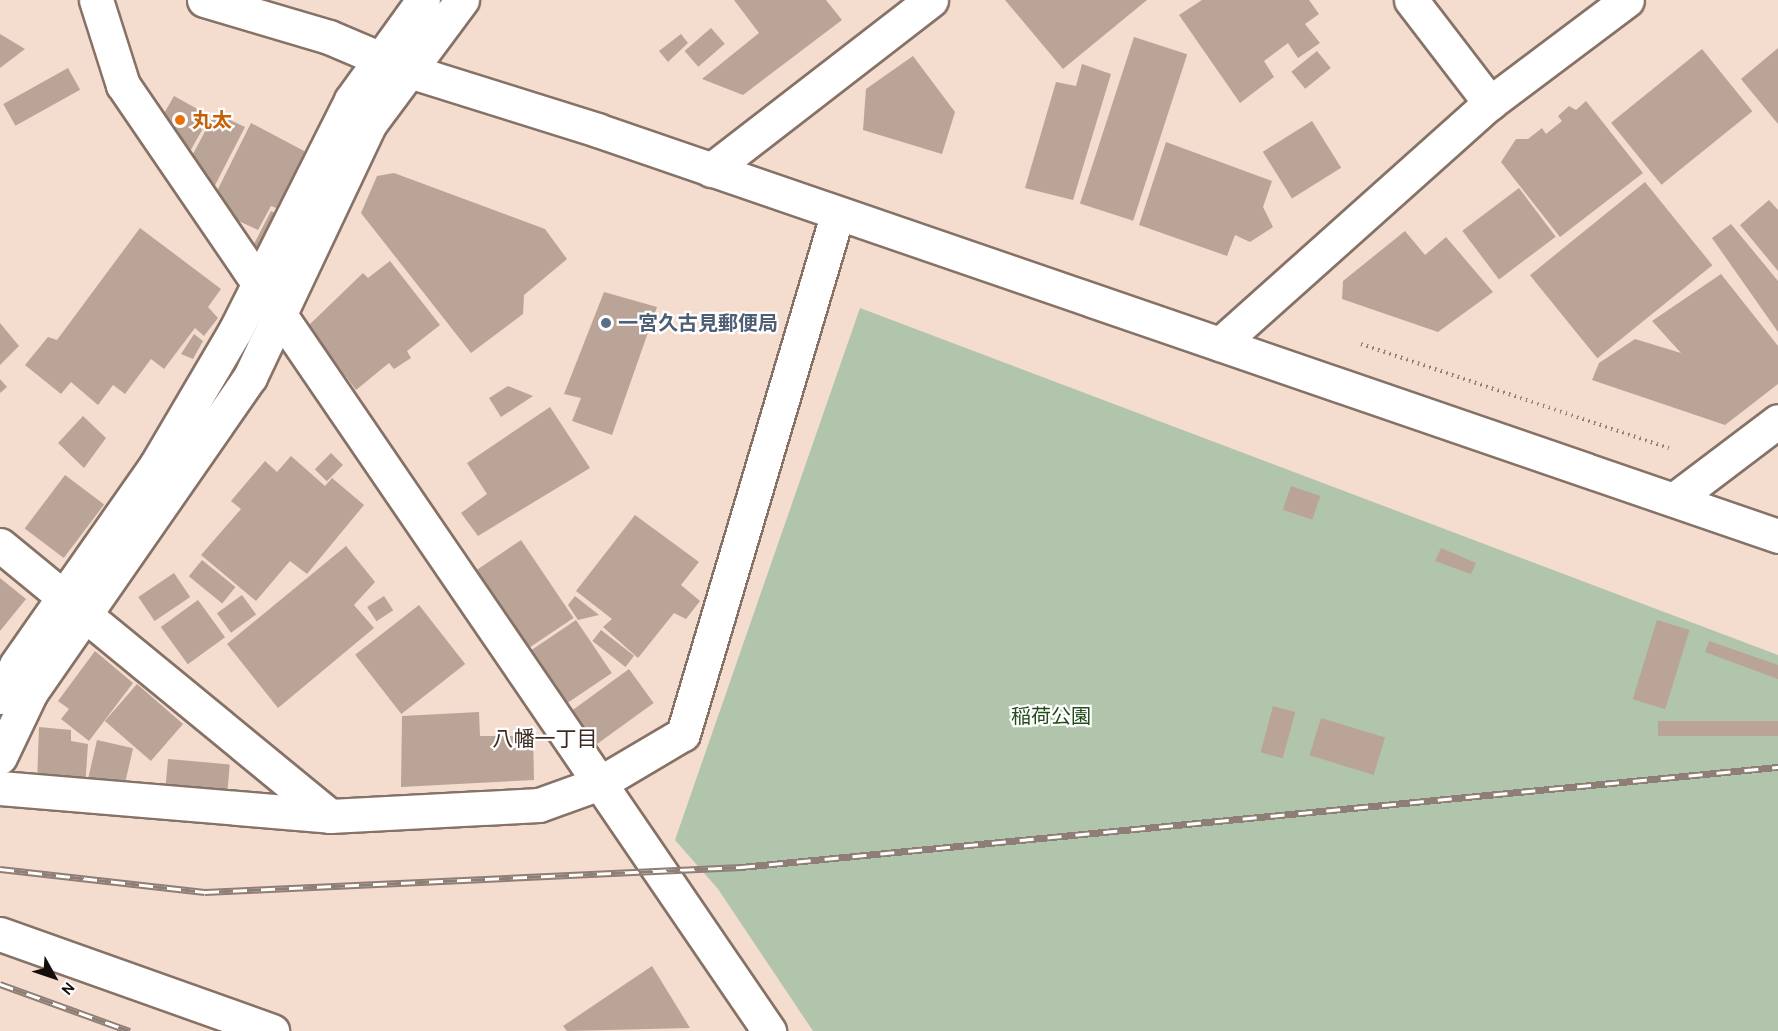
<!DOCTYPE html>
<html>
<head>
<meta charset="utf-8">
<style>
	body { margin:0 }
	#map { position:relative; width:1778px; height:1031px; overflow:hidden; background:#f4dccf; font-family:Karla,"Noto Sans JP",sans-serif }
	div>[style] { position:absolute }
	[style*='--x'] { left:calc(var(--x)*1px); top:calc(var(--y)*1px); width:calc(var(--w)*1px); rotate:calc(var(--a)*1deg) }
	.green>* { inset:0; background:#b0c5ac }
	.building>* { inset:0; background:#baa497; transform-origin:0 0 }
	.path>* { height:4px; margin-top:-2px; transform-origin:0; background:repeating-linear-gradient(90deg,#938279 0 1.5px,transparent 0 6px) }
	.roads { filter:drop-shadow(2px 0 #867266) drop-shadow(-2px 0 #867266) drop-shadow(0 2px #867266) drop-shadow(0 -2px #867266) }
	.minor>* { height:33px; margin:-16.5px; padding:0 16.5px; transform-origin:16.5px; border-radius:16.5px; background:#fff }
	.rail>* { height:7px; margin-top:-3.5px; transform-origin:0; background:repeating-linear-gradient(90deg,#fff 0 14px,#8e7e75 0 28px); box-sizing:border-box; border-block:2px solid #8e7e75 }
	.dots>* { width:16px; height:16px; translate:-50% -50%; box-sizing:border-box; border:3px solid #fff; border-radius:50% }
	span { translate:-50% -50%; white-space:nowrap; text-align:center; line-height:1.15; -webkit-text-stroke:4.5px #fff; paint-order:stroke }
	.food-label { font-size:20px; color:#c56008; font-weight:700 }
	.left { translate:0 -50%; text-align:left }
	.service-label { font-size:20px; color:#4e5e75; font-weight:700 }
	.park-label { font-size:20px; color:#224c19 }
	.neighbourhood-label { font-size:21px; color:#3d2b21 }
	.north { position:absolute; left:24px; top:947px; width:60px; height:60px; -webkit-text-stroke:4px #fff; paint-order:stroke; rotate:130deg; font-size:16px; font-weight:700; line-height:24px; text-align:center; color:#160e0a }
	.north::after { content:''; display:block; margin:auto; width:21px; height:27px; background:#160e0a; clip-path:polygon(50% 0,100% 100%,50% 72%,0 100%) }
</style>
</head>
<body>
<div id="map">
	<div class="green">
		<i style="clip-path:polygon(860px 308px,1778px 655px,1778px 1031px,813px 1031px,718px 889px,675px 840px)"></i>
	</div>
	<div class="building">
		<i style="clip-path:polygon(734px 0,826px 0,842px 20px,743px 95px,702px 79px,759px 33px)"></i>
		<i style="clip-path:polygon(1005px 0,1147px 0,1063px 69px)"></i>
		<i style="clip-path:polygon(1202px 0,1309px 0,1319px 14px,1305px 24px,1320px 43px,1298px 58px,1288px 43px,1264px 61px,1274px 77px,1240px 103px,1179px 15px)"></i>
		<i style="left:711px;top:28px;width:21px;height:35px;rotate:49deg"></i>
		<i style="clip-path:polygon(0 34px,25px 49px,0 68px)"></i>
		<i style="clip-path:polygon(681px 34px,688px 43px,668px 62px,659px 51px)"></i>
		<i style="left:1134px;top:37px;width:56px;height:175px;rotate:18deg"></i>
		<i style="clip-path:polygon(1778px 48px,1778px 124px,1741px 79px)"></i>
		<i style="left:1702px;top:49px;width:80px;height:117px;rotate:51deg"></i>
		<i style="left:1317px;top:51px;width:22px;height:33px;rotate:51deg"></i>
		<i style="clip-path:polygon(913px 56px,955px 112px,942px 154px,863px 130px,866px 89px)"></i>
		<i style="clip-path:polygon(1082px 64px,1111px 74px,1073px 200px,1025px 188px,1056px 82px,1076px 86px)"></i>
		<i style="left:68px;top:68px;width:25px;height:74px;rotate:61deg"></i>
		<i style="clip-path:polygon(174px 96px,210px 116px,188px 155px,162px 117px)"></i>
		<i style="clip-path:polygon(1586px 101px,1643px 173px,1560px 237px,1501px 162px,1516px 139px,1528px 139px,1542px 128px,1546px 134px,1562px 121px,1558px 116px,1569px 106px,1576px 110px)"></i>
		<i style="clip-path:polygon(215px 113px,245px 127px,210px 195px,187px 165px)"></i>
		<i style="left:1312px;top:121px;width:55px;height:58px;rotate:58deg"></i>
		<i style="clip-path:polygon(251px 123px,306px 152px,279px 209px,271px 206px,258px 230px,232px 218px,213px 199px)"></i>
		<i style="clip-path:polygon(1166px 142px,1272px 181px,1263px 207px,1273px 227px,1250px 242px,1235px 235px,1227px 256px,1139px 225px)"></i>
		<i style="clip-path:polygon(394px 173px,545px 229px,567px 259px,524px 295px,523px 314px,471px 353px,361px 213px,377px 176px)"></i>
		<i style="left:1645px;top:182px;width:107px;height:148px;rotate:51deg"></i>
		<i style="left:1519px;top:188px;width:61px;height:71px;rotate:53deg"></i>
		<i style="clip-path:polygon(1769px 200px,1778px 210px,1778px 271px,1740px 225px)"></i>
		<i style="clip-path:polygon(271px 211px,276px 214px,258px 251px,252px 248px)"></i>
		<i style="clip-path:polygon(1731px 224px,1778px 281px,1778px 332px,1712px 238px)"></i>
		<i style="clip-path:polygon(140px 228px,221px 289px,208px 307px,218px 318px,204px 336px,195px 328px,164px 369px,151px 359px,125px 394px,113px 385px,98px 405px,71px 382px,61px 394px,25px 365px,48px 337px,57px 340px)"></i>
		<i style="clip-path:polygon(1405px 231px,1425px 255px,1446px 237px,1493px 292px,1438px 332px,1342px 299px,1343px 281px)"></i>
		<i style="clip-path:polygon(390px 261px,440px 325px,407px 351px,411px 358px,394px 369px,389px 363px,356px 390px,308px 326px,363px 273px,368px 278px)"></i>
		<i style="clip-path:polygon(1721px 274px,1778px 346px,1778px 384px,1725px 425px,1592px 380px,1599px 363px,1635px 339px,1681px 353px,1652px 321px)"></i>
		<i style="clip-path:polygon(604px 292px,657px 307px,612px 435px,572px 421px,581px 398px,564px 394px)"></i>
		<i style="clip-path:polygon(0 323px,19px 346px,0 365px)"></i>
		<i style="clip-path:polygon(194px 334px,203px 341px,193px 359px,181px 354px)"></i>
		<i style="clip-path:polygon(0 379px,7px 387px,0 393px)"></i>
		<i style="clip-path:polygon(508px 386px,533px 396px,501px 417px,489px 398px)"></i>
		<i style="clip-path:polygon(550px 407px,590px 468px,478px 536px,461px 513px,487px 494px,467px 463px)"></i>
		<i style="clip-path:polygon(83px 416px,106px 438px,84px 468px,58px 443px)"></i>
		<i style="left:331px;top:453px;width:17px;height:23px;rotate:45deg"></i>
		<i style="clip-path:polygon(291px 456px,325px 486px,332px 478px,364px 505px,307px 574px,290px 561px,256px 601px,201px 555px,241px 509px,231px 501px,265px 461px,277px 472px)"></i>
		<i style="left:65px;top:475px;width:49px;height:67px;rotate:37deg"></i>
		<i style="left:1291px;top:486px;width:31px;height:25px;rotate:19deg"></i>
		<i style="clip-path:polygon(635px 515px,699px 562px,681px 585px,700px 601px,686px 619px,674px 613px,638px 658px,603px 627px,612px 619px,576px 591px)"></i>
		<i style="left:521px;top:540px;width:94px;height:58px;rotate:56deg"></i>
		<i style="clip-path:polygon(346px 546px,375px 582px,354px 605px,374px 628px,278px 708px,227px 644px)"></i>
		<i style="clip-path:polygon(1441px 548px,1476px 563px,1471px 574px,1435px 561px)"></i>
		<i style="left:202px;top:560px;width:43px;height:21px;rotate:39deg"></i>
		<i style="left:174px;top:573px;width:29px;height:43px;rotate:56deg"></i>
		<i style="clip-path:polygon(0 578px,26px 599px,0 631px)"></i>
		<i style="left:242px;top:595px;width:24px;height:31px;rotate:54deg"></i>
		<i style="left:384px;top:596px;width:17px;height:20px;rotate:57deg"></i>
		<i style="clip-path:polygon(575px 596px,599px 615px,578px 620px,568px 605px)"></i>
		<i style="left:198px;top:600px;width:46px;height:46px;rotate:54deg"></i>
		<i style="left:419px;top:605px;width:75px;height:81px;rotate:52deg"></i>
		<i style="left:576px;top:620px;width:64px;height:59px;rotate:56deg"></i>
		<i style="left:1657px;top:620px;width:34px;height:83px;rotate:17deg"></i>
		<i style="left:601px;top:630px;width:42px;height:14px;rotate:38deg"></i>
		<i style="clip-path:polygon(1709px 641px,1778px 665px,1778px 679px,1705px 652px)"></i>
		<i style="clip-path:polygon(95px 651px,133px 683px,89px 741px,61px 719px,69px 709px,58px 701px)"></i>
		<i style="left:629px;top:669px;width:42px;height:70px;rotate:54deg"></i>
		<i style="left:137px;top:684px;width:61px;height:49px;rotate:41deg"></i>
		<i style="left:1273px;top:706px;width:23px;height:48px;rotate:15deg"></i>
		<i style="clip-path:polygon(479px 712px,480px 736px,533px 736px,534px 780px,401px 787px,402px 716px)"></i>
		<i style="left:1321px;top:718px;width:67px;height:39px;rotate:17deg"></i>
		<i style="left:1778px;top:721px;width:15px;height:120px;rotate:90deg"></i>
		<i style="clip-path:polygon(39px 727px,71px 730px,71px 741px,88px 744px,85px 788px,37px 784px)"></i>
		<i style="left:97px;top:740px;width:37px;height:38px;rotate:13deg"></i>
		<i style="left:168px;top:759px;width:62px;height:35px;rotate:5deg"></i>
		<i style="clip-path:polygon(652px 966px,690px 1028px,567px 1031px,563px 1026px)"></i>
	</div>
	<div class="path">
		<i style="--x:1361;--y:344;--w:325;--a:18.7"></i>
	</div>
	<div class="roads">
		<div class="minor">
			<i style="--x:96;--y:0;--w:89;--a:72.4"></i>
			<i style="--x:123;--y:85;--w:1146;--a:55.67"></i>
			<i style="--x:204;--y:0;--w:130;--a:16.5"></i>
			<i style="--x:329;--y:37;--w:87;--a:23"></i>
			<i style="--x:409;--y:71;--w:197;--a:17.4"></i>
			<i style="--x:597;--y:130;--w:1249;--a:18.97"></i>
			<i style="--x:1411;--y:0;--w:130;--a:52.5"></i>
			<i style="--x:711;--y:170;--w:278;--a:-37.7"></i>
			<i style="--x:1220;--y:344;--w:362;--a:-41.8"></i>
			<i style="--x:1490;--y:103;--w:171;--a:-36.9"></i>
			<i style="--x:1675;--y:499;--w:129;--a:-37.1"></i>
			<i style="--x:0;--y:545;--w:427;--a:39.4"></i>
			<i style="--x:0;--y:697;--w:36;--a:-63"></i>
			<i style="--x:16;--y:665;--w:244;--a:-55"></i>
			<i style="--x:156;--y:465;--w:156;--a:-59.5"></i>
			<i style="--x:235;--y:331;--w:258;--a:-63.3"></i>
			<i style="--x:351;--y:100;--w:123;--a:-54.2"></i>
			<i style="--x:0;--y:757;--w:72;--a:-64.5"></i>
			<i style="--x:31;--y:692;--w:384;--a:-55.2"></i>
			<i style="--x:250;--y:377;--w:279;--a:-64.7"></i>
			<i style="--x:369;--y:125;--w:156;--a:-53.4"></i>
			<i style="--x:0;--y:788;--w:331;--a:4.8"></i>
			<i style="--x:330;--y:816;--w:209;--a:-3"></i>
			<i style="--x:539;--y:805;--w:65;--a:-19.8"></i>
			<i style="--x:600;--y:783;--w:96;--a:-30.6"></i>
			<i style="--x:683;--y:734;--w:541;--a:-73.47"></i>
			<i style="--x:0;--y:934;--w:289;--a:19.6"></i>
		</div>
	</div>
	<div class="rail">
		<i style="--x:0;--y:869;--w:206;--a:6.4"></i>
		<i style="--x:205;--y:892;--w:537;--a:-2.67"></i>
		<i style="--x:741;--y:867;--w:1042;--a:-5.51"></i>
		<i style="--x:0;--y:984;--w:138;--a:19.9"></i>
	</div>
	<div class="dots">
		<i style="left:180px;top:120px;background:#e8710a"></i>
		<i style="left:606px;top:323px;background:#5c6f8a"></i>
	</div>
	<div class="food-label">
		<span class="left" style="left:192px;top:120px">丸太</span>
	</div>
	<div class="service-label">
		<span class="left" style="left:618px;top:323px">一宮久古見郵便局</span>
	</div>
	<div class="park-label">
		<span style="left:1051px;top:716px">稲荷公園</span>
	</div>
	<div class="neighbourhood-label">
		<span style="left:545px;top:739px">八幡一丁目</span>
	</div>
	<div class="north">N</div>
</div>
</body>
</html>
